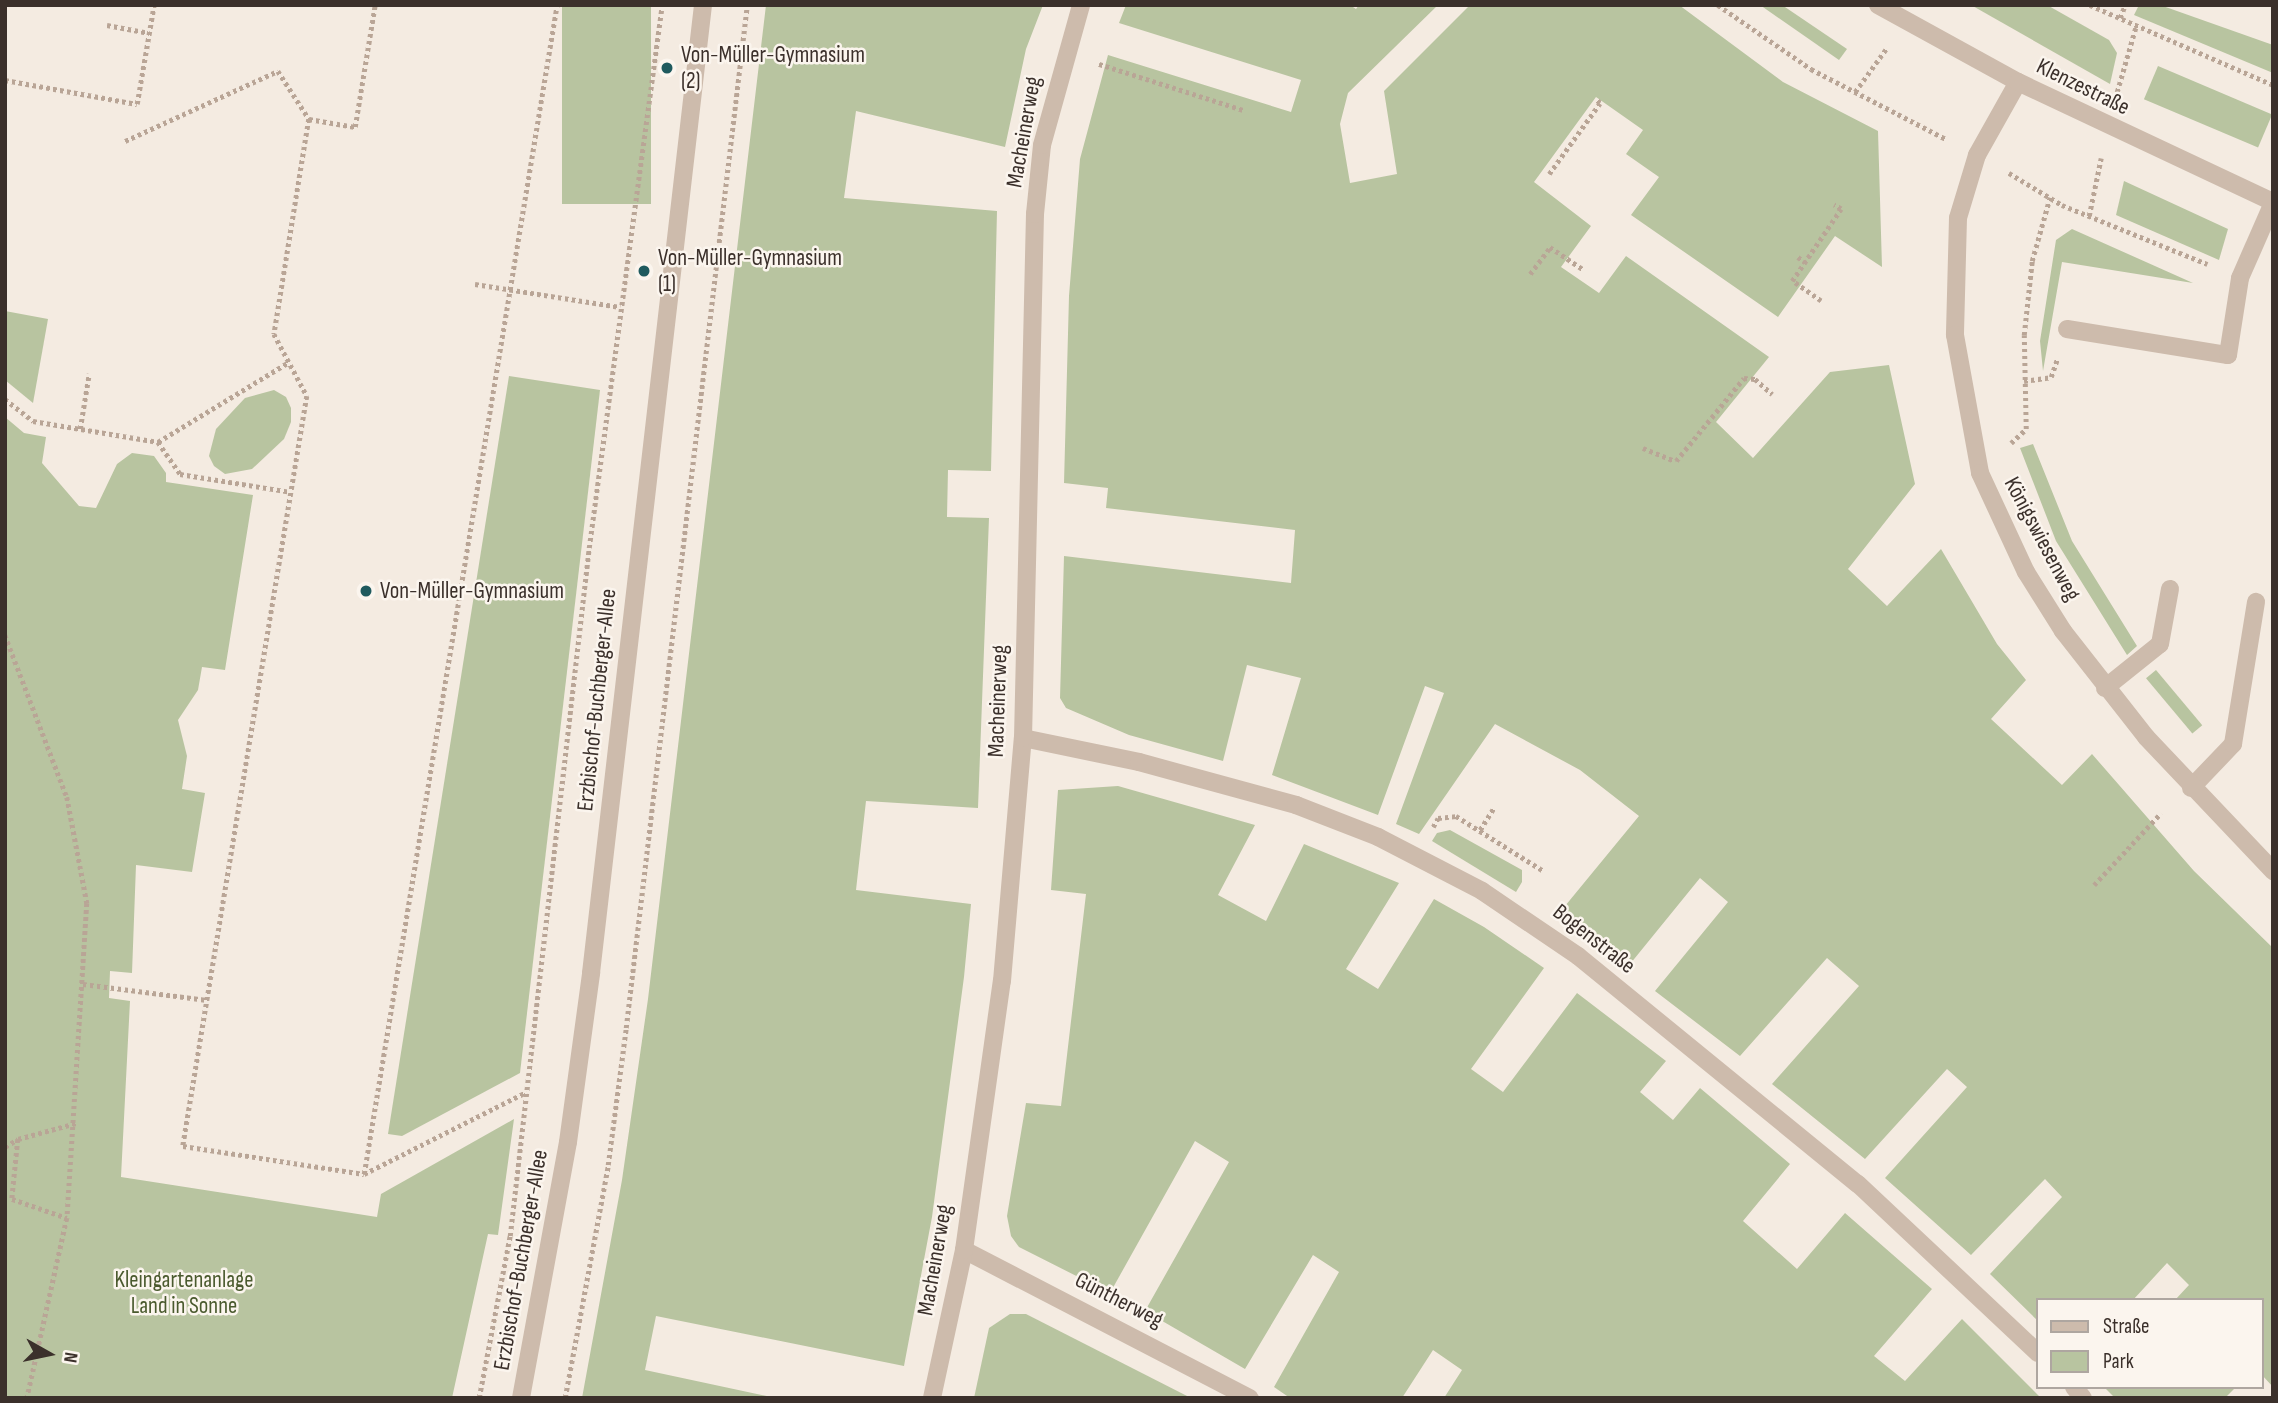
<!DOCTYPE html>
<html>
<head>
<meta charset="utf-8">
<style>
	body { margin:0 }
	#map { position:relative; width:2278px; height:1403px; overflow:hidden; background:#f4ebe1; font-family:"Sofia Sans Condensed",sans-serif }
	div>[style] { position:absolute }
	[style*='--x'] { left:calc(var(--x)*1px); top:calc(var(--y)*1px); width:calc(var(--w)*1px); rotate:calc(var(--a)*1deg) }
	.green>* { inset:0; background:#b8c4a0; transform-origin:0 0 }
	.path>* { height:4.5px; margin-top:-2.25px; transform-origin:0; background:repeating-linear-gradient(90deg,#b9a596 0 3.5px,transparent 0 7px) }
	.service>* { height:18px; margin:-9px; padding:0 9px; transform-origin:9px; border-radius:9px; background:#cdbbac }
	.minor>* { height:18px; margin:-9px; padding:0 9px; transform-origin:9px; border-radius:9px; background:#cdbbac }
	.tertiary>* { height:18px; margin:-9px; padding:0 9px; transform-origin:9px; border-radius:9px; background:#cdbbac }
	.dots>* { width:19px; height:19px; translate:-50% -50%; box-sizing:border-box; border:4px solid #fbf5ee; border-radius:50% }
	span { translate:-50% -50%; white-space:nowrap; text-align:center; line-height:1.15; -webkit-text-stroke:5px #fbf5ee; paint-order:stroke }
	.poi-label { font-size:23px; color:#3b302b }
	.left { translate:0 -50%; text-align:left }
	.street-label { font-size:23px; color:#3b302b }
	.park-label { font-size:23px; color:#4a5a2e }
	.frame { position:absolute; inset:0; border:7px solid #3b302b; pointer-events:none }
	.legend { position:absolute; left:2036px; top:1298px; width:228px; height:91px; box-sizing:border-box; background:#fbf5ee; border:2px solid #aea6a0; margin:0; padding:9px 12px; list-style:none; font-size:21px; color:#3b302b }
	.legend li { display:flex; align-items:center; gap:14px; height:35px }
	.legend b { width:35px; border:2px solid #aea6a0 }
	.north { position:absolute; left:14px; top:1319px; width:70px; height:70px; -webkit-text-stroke:5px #fbf5ee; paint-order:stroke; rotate:99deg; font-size:19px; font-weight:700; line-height:28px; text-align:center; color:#3b302b }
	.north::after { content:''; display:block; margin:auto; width:24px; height:32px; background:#3b302b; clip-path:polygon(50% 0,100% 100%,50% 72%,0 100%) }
</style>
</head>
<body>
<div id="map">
	<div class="green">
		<i style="left:562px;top:5px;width:89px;height:199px"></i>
		<i style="clip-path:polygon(766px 5px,1043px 5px,1026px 49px,1005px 147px,856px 111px,844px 198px,997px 211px,991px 471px,948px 470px,947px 517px,989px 518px,978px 808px,866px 801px,856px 890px,971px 904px,964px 977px,932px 1217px,904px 1366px,656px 1316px,645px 1370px,776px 1398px,582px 1398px,622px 1180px,648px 999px)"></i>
		<i style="clip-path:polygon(1126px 5px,1350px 5px,1356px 9px,1359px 5px,1438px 5px,1348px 93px,1340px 124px,1350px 183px,1397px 174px,1384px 91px,1470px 5px,1679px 5px,1783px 82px,1878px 131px,1882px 267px,1835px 236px,1778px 317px,1631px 215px,1659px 177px,1626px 154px,1643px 130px,1596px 97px,1534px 182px,1591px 226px,1561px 267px,1599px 293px,1626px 256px,1769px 357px,1716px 422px,1753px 458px,1830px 372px,1889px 365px,1915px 484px,1848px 569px,1887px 606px,1941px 549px,1997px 644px,2026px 680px,1991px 719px,2062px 785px,2092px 754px,2194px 871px,2273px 948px,2273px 1387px,2262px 1375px,2262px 1300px,2175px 1300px,2189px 1285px,2167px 1263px,2133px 1300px,2038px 1300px,2038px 1321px,1990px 1274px,2062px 1197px,2045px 1179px,1971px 1255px,1885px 1178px,1967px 1087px,1947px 1069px,1865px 1159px,1772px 1084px,1859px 986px,1827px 958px,1740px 1056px,1655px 991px,1728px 902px,1700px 878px,1626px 969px,1556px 917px,1639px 816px,1580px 770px,1495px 724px,1419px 834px,1396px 824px,1444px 693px,1425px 686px,1378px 815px,1272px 775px,1301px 678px,1247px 665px,1223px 761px,1129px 735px,1066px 708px,1060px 698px,1064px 556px,1291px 583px,1295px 530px,1106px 508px,1108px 488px,1064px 483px,1069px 296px,1080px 159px,1108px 55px,1291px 112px,1301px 80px,1119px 23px)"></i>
		<i style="clip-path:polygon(1760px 5px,1782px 5px,1847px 49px,1839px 60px)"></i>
		<i style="clip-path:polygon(1971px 5px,2047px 5px,2109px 40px,2117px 53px,2110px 84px)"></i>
		<i style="clip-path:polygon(2139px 5px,2160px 5px,2273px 45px,2273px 73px,2134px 15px)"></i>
		<i style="left:2158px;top:66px;width:124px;height:36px;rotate:23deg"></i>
		<i style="clip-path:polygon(2124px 181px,2228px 229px,2219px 260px,2116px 215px)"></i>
		<i style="clip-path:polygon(2072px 229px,2193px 283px,2062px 262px,2043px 371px,2040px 341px,2056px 240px)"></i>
		<i style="clip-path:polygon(5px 311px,48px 319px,33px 403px,5px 380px)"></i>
		<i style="clip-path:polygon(509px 376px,600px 390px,520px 1073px,402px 1136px,388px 1134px)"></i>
		<i style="clip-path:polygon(274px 390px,286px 397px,291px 408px,291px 422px,284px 439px,252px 469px,225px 474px,214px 466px,209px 456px,216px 429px,245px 398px)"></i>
		<i style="clip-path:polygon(5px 417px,24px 433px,46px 437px,42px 463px,79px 506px,96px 508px,117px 464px,132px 453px,154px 456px,166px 473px,166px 482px,253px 495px,225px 670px,202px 667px,198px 690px,178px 720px,187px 756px,182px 789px,205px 793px,192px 872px,136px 865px,132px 973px,110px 971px,109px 998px,130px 1001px,121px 1177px,377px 1217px,381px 1194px,514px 1119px,498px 1235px,488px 1234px,452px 1398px,5px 1398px)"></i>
		<i style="clip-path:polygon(2033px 444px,2072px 541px,2137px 646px,2127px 655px,2056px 541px,2020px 448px)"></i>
		<i style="left:2156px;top:670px;width:72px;height:13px;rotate:50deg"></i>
		<i style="clip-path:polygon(1118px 786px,1255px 825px,1218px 895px,1266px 921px,1304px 844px,1399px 883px,1346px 969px,1378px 989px,1434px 899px,1484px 927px,1544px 968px,1471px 1069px,1503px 1092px,1577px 993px,1666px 1061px,1640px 1092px,1673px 1120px,1700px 1088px,1790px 1164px,1743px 1221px,1797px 1269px,1845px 1213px,1932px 1289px,1874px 1356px,1905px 1381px,1962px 1319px,2041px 1398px,1444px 1398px,1462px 1370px,1433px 1350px,1402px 1398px,1290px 1398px,1274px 1387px,1339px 1272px,1313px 1255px,1245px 1369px,1145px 1311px,1229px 1162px,1195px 1141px,1110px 1293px,1019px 1247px,1011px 1236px,1007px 1216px,1026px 1103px,1061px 1106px,1086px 894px,1051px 890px,1058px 790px)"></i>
		<i style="clip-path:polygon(1450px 830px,1522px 870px,1522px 882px,1516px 892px,1432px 841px,1437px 833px)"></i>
		<i style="clip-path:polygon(1010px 1314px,1026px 1314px,1191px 1398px,974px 1398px,989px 1328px)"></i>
		<i style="clip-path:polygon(2104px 1387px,2236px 1387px,2225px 1398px,2115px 1398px)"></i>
	</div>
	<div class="path">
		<i style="--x:1718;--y:5;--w:113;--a:34.5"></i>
		<i style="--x:1811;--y:69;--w:152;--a:27.4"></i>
		<i style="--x:2090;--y:5;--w:200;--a:23.6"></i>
		<i style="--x:2120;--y:18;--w:14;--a:-69"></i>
		<i style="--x:107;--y:25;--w:43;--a:10.8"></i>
		<i style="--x:1099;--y:64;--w:151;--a:17.7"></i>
		<i style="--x:5;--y:80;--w:134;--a:10.3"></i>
		<i style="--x:137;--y:104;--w:100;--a:-80.3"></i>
		<i style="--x:1855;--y:92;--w:53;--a:-54.2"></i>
		<i style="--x:2117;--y:92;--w:69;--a:-73.9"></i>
		<i style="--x:309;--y:119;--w:47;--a:9.9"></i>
		<i style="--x:355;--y:127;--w:124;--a:-80.7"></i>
		<i style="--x:125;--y:141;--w:168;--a:-24.6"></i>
		<i style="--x:278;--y:71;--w:57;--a:57.1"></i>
		<i style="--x:309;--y:119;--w:218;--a:99.2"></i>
		<i style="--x:274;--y:334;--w:70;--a:62"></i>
		<i style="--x:307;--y:396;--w:760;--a:99.39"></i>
		<i style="--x:183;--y:1146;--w:183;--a:8.8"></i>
		<i style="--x:364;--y:1174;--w:182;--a:-26.8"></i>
		<i style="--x:2009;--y:173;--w:62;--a:31.1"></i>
		<i style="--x:2062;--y:205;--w:157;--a:22.1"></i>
		<i style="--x:1549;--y:174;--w:87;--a:-54.3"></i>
		<i style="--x:1600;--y:103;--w:6;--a:-141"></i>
		<i style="--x:2089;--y:216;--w:59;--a:-78.3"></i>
		<i style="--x:1798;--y:257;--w:9;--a:36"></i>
		<i style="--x:1530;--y:274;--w:34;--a:-53"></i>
		<i style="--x:1550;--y:247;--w:41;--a:34.1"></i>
		<i style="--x:475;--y:284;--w:147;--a:9"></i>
		<i style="--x:1821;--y:301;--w:35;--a:-145"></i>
		<i style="--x:1792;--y:281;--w:87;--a:-55.8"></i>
		<i style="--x:1841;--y:209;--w:8;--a:-150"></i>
		<i style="--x:2024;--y:381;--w:27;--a:-8"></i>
		<i style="--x:2051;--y:377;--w:18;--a:-71"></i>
		<i style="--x:5;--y:399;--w:36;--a:38"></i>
		<i style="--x:33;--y:421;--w:127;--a:9.5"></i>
		<i style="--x:158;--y:442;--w:39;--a:55"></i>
		<i style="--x:180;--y:474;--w:112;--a:9.2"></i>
		<i style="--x:80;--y:429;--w:56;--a:-80.7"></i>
		<i style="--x:158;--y:442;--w:153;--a:-31.4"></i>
		<i style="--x:2011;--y:443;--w:21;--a:-43"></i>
		<i style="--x:2026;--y:429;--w:94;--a:-91.2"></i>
		<i style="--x:2024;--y:335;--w:74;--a:-83.8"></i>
		<i style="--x:2032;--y:261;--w:66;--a:-74.3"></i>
		<i style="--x:1643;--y:448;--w:35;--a:22"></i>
		<i style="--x:1676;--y:461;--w:107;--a:-50.7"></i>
		<i style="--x:1744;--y:378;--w:11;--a:5"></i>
		<i style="--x:1755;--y:379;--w:23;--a:41"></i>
		<i style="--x:5;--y:635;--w:173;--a:69.1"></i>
		<i style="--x:67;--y:797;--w:108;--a:79.3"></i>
		<i style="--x:87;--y:903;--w:316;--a:93.6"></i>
		<i style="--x:67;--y:1218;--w:184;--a:102.5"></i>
		<i style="--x:1433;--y:827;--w:10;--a:-61"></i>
		<i style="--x:1438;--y:818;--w:18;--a:-6"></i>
		<i style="--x:1456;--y:816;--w:102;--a:32.1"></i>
		<i style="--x:1480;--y:830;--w:25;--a:-58"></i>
		<i style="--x:2094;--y:885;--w:98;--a:-47.1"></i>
		<i style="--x:83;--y:984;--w:125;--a:7.4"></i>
		<i style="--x:18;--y:1139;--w:60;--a:95.7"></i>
		<i style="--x:12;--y:1199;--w:58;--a:19.1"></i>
		<i style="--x:5;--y:1147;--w:15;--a:-32"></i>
		<i style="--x:18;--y:1139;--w:60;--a:-15.4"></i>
		<i style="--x:364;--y:1174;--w:1185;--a:-80.63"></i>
		<i style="--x:479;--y:1398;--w:165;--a:-79.2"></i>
		<i style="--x:510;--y:1236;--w:693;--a:-83.45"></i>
		<i style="--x:589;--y:548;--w:548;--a:-82.34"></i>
		<i style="--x:565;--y:1398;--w:237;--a:-79.5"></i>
		<i style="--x:608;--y:1165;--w:138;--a:-82.5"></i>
		<i style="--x:626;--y:1028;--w:1030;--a:-83.25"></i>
	</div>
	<div class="service">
		<i style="--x:2067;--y:329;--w:163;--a:9.2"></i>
		<i style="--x:2228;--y:355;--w:78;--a:-81.1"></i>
		<i style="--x:2240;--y:278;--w:82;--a:-66.3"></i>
		<i style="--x:2105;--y:688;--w:70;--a:-38.7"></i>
		<i style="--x:2160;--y:644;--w:56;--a:-79.7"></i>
		<i style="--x:2191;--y:788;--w:61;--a:-46.3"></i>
		<i style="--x:2233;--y:744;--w:144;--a:-80.8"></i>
	</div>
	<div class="minor">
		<i style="--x:2018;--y:82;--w:84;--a:119.3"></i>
		<i style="--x:1977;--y:155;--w:66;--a:106.8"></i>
		<i style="--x:1958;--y:218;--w:117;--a:91.5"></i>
		<i style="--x:1955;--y:335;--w:140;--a:79.7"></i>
		<i style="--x:1980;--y:473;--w:109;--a:65.1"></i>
		<i style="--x:2026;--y:572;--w:70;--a:57.9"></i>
		<i style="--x:2063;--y:631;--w:135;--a:51.9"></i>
		<i style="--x:2146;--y:737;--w:185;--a:46.5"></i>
		<i style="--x:1023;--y:738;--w:118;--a:11.7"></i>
		<i style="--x:1139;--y:762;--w:163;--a:15.3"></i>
		<i style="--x:1296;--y:805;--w:88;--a:21.3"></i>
		<i style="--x:1378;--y:837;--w:117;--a:27.4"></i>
		<i style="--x:1482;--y:891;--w:116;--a:34.1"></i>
		<i style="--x:1578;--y:956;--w:361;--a:39.2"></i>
		<i style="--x:1858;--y:1184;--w:247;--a:43.2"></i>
		<i style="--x:964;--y:1250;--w:322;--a:27.4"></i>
		<i style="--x:2074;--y:1387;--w:14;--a:51"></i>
		<i style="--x:932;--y:1398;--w:151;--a:-77.8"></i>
		<i style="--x:964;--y:1250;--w:272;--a:-82"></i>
		<i style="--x:1002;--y:981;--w:244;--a:-85.1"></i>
		<i style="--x:1023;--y:738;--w:524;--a:-88.69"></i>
		<i style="--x:1035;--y:214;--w:69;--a:-84.2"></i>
		<i style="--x:1042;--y:145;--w:145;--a:-74.4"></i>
	</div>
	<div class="tertiary">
		<i style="--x:1878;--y:5;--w:160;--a:28.8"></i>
		<i style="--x:2018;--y:82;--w:282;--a:25.2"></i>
		<i style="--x:521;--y:1398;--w:260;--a:-79.6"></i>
		<i style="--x:568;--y:1142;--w:171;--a:-82.2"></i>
		<i style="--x:591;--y:973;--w:974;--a:-83.4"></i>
	</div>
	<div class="dots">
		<i style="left:667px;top:68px;background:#1f5a5e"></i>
		<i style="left:644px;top:271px;background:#1f5a5e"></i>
		<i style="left:366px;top:591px;background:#1f5a5e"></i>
	</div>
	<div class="poi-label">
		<span class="left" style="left:681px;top:68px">Von-Müller-Gymnasium<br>(2)</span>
		<span class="left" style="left:658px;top:271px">Von-Müller-Gymnasium<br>(1)</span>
		<span class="left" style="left:380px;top:591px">Von-Müller-Gymnasium</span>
	</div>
	<div class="street-label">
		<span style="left:2083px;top:87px;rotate:26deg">Klenzestraße</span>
		<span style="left:1024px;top:132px;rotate:-80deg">Macheinerweg</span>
		<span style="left:2042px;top:539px;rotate:62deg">Königswiesenweg</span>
		<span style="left:597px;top:700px;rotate:-84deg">Erzbischof-Buchberger-Allee</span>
		<span style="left:998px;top:701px;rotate:-88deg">Macheinerweg</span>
		<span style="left:1594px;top:939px;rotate:38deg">Bogenstraße</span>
		<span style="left:521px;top:1260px;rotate:-80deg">Erzbischof-Buchberger-Allee</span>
		<span style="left:935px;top:1260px;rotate:-80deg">Macheinerweg</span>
		<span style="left:1119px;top:1300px;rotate:27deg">Güntherweg</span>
	</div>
	<div class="park-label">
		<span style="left:184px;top:1293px">Kleingartenanlage<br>Land in Sonne</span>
	</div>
	<div class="frame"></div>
	<ul class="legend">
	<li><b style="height:9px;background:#cdbbac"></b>Straße</li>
	<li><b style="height:19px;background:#b8c4a0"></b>Park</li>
	</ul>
	<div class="north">N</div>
</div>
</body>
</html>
